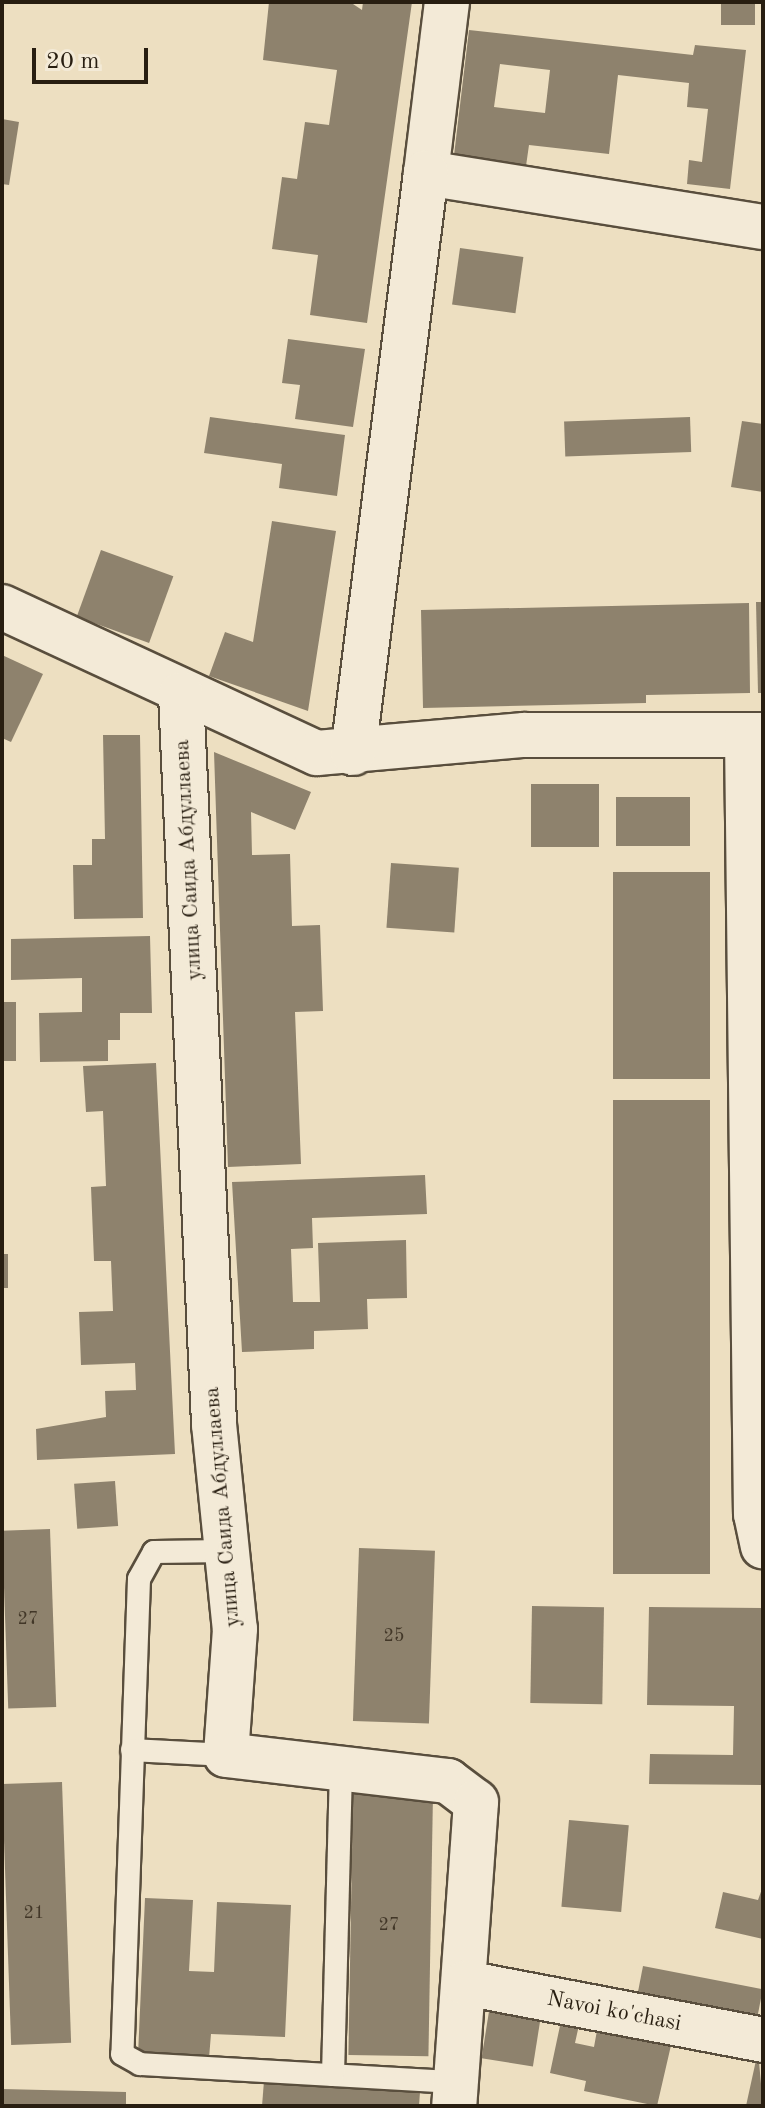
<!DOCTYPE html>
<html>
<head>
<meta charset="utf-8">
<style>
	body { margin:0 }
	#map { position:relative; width:765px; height:2108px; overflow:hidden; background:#eddfc1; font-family:"Old Standard TT",serif }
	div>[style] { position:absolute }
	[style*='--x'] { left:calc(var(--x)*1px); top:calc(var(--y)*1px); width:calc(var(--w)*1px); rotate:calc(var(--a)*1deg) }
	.building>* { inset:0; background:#8e826d; transform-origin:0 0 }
	.roads { filter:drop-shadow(2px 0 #594e3d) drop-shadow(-2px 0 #594e3d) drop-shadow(0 2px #594e3d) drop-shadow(0 -2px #594e3d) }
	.lane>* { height:22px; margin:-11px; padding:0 11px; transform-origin:11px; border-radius:11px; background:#f3ead7 }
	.street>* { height:44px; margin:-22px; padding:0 22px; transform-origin:22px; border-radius:22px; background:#f3ead7 }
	span { translate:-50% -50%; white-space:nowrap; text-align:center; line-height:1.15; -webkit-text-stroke:6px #f3ead7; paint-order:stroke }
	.number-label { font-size:18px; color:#423728 }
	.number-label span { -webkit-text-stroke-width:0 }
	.street-label { font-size:22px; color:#281e11 }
	.frame { position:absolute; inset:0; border:4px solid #281e11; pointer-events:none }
	.scale { position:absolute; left:32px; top:48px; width:116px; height:36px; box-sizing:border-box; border:4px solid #281e11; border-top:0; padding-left:10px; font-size:24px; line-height:28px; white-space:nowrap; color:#281e11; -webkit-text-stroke:6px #f3ead7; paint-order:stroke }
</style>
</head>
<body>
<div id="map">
	<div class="building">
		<i style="clip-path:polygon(269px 2px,350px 2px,362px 10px,363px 2px,412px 2px,367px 323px,310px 315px,318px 255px,272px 249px,282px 177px,297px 179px,305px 122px,329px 125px,337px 70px,263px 60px)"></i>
		<i style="left:721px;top:2px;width:34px;height:23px"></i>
		<i style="clip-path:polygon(evenodd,469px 30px,693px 55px,695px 45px,746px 50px,730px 189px,687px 184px,689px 160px,702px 162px,708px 109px,687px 107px,689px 83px,618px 75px,609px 154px,529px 145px,524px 180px,452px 172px,469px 30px,500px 64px,550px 70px,545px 113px,494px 107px,500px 64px)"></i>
		<i style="clip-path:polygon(2px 119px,19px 122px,9px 185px,2px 184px)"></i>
		<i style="left:460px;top:248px;width:64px;height:57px;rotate:8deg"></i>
		<i style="clip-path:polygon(288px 339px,365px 349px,353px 427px,295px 419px,300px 385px,282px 383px)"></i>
		<i style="clip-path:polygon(210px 417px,345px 435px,337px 496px,279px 488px,282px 464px,204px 453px)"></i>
		<i style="left:690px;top:417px;width:35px;height:126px;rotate:88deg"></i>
		<i style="clip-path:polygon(742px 421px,763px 424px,763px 492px,731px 487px)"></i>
		<i style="clip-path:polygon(272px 521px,336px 531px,308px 711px,209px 676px,225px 632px,253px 642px)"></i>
		<i style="left:101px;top:550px;width:77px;height:71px;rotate:20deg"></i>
		<i style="clip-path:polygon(756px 602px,763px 602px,763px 693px,758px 693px)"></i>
		<i style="clip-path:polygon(749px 603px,750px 693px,646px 695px,646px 703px,423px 708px,421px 610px)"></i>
		<i style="clip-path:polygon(2px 655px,43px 674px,11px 742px,2px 738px)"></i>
		<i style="clip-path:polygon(103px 735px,140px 735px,143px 918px,74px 919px,73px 865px,92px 865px,92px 839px,105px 839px)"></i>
		<i style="clip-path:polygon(214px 752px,311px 792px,295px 830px,251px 812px,252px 855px,290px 854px,292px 926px,320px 925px,323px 1011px,295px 1012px,301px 1164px,228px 1167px)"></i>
		<i style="left:531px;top:784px;width:68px;height:63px"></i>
		<i style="left:690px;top:797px;width:49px;height:74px;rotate:90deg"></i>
		<i style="left:391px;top:863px;width:68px;height:65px;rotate:4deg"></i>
		<i style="left:613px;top:872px;width:97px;height:207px"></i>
		<i style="clip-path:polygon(150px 936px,152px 1013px,120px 1013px,120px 1040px,108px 1040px,108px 1061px,40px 1062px,39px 1013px,82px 1012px,82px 978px,11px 980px,11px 939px)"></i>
		<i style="left:2px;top:1002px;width:14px;height:59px"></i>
		<i style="clip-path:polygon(156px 1063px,175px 1454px,37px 1460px,36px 1429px,106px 1417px,105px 1391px,136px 1390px,135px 1363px,81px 1365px,79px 1312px,113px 1311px,111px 1261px,94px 1261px,91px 1187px,106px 1186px,103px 1111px,86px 1112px,83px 1066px)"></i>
		<i style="left:710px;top:1100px;width:474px;height:97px;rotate:90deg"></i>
		<i style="clip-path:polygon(425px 1175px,427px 1214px,312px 1218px,313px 1248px,291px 1249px,293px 1302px,320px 1302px,318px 1243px,406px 1240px,407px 1298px,367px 1299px,368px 1329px,314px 1331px,314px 1349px,242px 1352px,232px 1182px)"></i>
		<i style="left:2px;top:1254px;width:6px;height:34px"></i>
		<i style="left:115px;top:1481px;width:45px;height:41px;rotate:86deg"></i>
		<i style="left:50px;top:1529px;width:178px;height:48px;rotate:88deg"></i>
		<i style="left:359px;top:1548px;width:76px;height:173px;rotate:2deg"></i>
		<i style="left:532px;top:1606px;width:72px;height:97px;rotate:1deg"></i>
		<i style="clip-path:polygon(649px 1607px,763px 1608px,763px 1785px,649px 1784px,650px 1754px,733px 1755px,734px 1706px,647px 1705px)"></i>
		<i style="left:62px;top:1782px;width:261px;height:60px;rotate:88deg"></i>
		<i style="left:353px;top:1793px;width:80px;height:262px;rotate:1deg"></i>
		<i style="left:569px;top:1820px;width:60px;height:87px;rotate:5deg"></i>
		<i style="clip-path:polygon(763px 1886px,763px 1939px,715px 1928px,723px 1892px,758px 1900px)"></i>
		<i style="clip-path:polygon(145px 1898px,193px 1900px,189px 1971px,214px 1972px,217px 1902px,291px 1905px,285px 2037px,211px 2034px,209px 2058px,138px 2055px)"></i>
		<i style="left:643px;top:1966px;width:122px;height:45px;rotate:11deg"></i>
		<i style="left:490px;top:2005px;width:52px;height:54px;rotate:9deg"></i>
		<i style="clip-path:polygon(561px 2021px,579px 2025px,575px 2043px,594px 2047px,598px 2025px,672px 2041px,657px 2106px,584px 2091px,586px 2081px,550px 2073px)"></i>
		<i style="clip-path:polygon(758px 2051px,763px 2106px,746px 2106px)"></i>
		<i style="clip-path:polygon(264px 2081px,420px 2092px,419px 2106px,262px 2106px)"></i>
		<i style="clip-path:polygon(2px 2089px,126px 2092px,126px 2106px,2px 2106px)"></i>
	</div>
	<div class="roads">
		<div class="lane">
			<i style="--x:227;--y:1551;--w:73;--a:179.2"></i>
			<i style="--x:154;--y:1552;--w:31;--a:119"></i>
			<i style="--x:139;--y:1579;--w:475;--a:92"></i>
			<i style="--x:122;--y:2054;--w:21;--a:29"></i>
			<i style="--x:140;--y:2064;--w:317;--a:3.3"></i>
			<i style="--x:132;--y:1750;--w:94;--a:3"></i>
			<i style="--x:333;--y:2075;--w:307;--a:-88.5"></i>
		</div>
		<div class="street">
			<i style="--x:447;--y:2;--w:172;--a:97"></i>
			<i style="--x:426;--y:173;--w:341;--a:9.1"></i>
			<i style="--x:2;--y:607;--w:347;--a:24.9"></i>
			<i style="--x:317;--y:753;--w:208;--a:-5"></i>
			<i style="--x:524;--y:735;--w:239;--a:0"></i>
			<i style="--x:181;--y:694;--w:731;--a:87.41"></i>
			<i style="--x:214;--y:1424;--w:206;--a:84.2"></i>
			<i style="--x:235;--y:1629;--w:126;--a:94.1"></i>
			<i style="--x:226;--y:1755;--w:224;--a:6.7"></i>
			<i style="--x:448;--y:1781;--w:35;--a:37"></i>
			<i style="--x:476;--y:1802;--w:305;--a:94.1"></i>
			<i style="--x:747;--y:735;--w:779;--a:89.34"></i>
			<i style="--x:756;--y:1514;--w:33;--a:78"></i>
			<i style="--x:353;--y:753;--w:585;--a:-82.83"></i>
			<i style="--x:465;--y:1983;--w:303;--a:10.8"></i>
		</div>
	</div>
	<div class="number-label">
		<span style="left:28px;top:1619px">27</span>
		<span style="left:394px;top:1636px">25</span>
		<span style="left:34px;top:1913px">21</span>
		<span style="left:389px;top:1925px">27</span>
	</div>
	<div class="street-label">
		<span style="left:189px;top:860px;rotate:-93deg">улица Саида Абдуллаева</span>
		<span style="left:223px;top:1507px;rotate:-95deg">улица Саида Абдуллаева</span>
		<span style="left:614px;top:2012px;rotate:11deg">Navoi ko'chasi</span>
	</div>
	<div class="frame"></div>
	<div class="scale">20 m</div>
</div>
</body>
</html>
